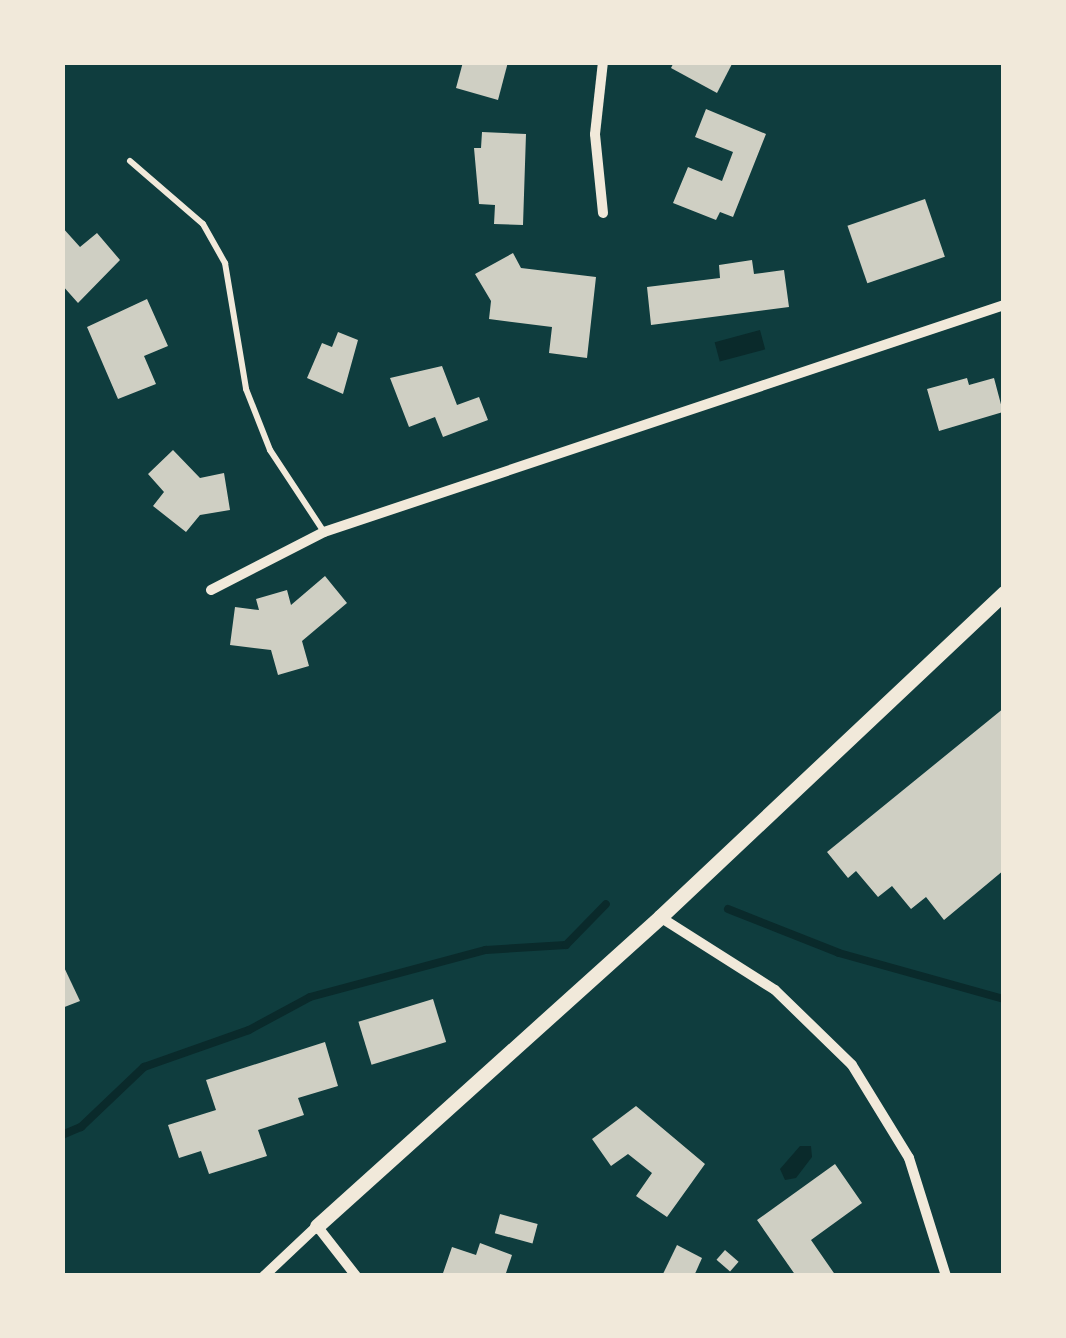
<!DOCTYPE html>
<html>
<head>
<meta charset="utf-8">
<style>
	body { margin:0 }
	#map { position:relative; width:1066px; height:1338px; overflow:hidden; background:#0f3d3e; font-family:"Sofia Sans Condensed",sans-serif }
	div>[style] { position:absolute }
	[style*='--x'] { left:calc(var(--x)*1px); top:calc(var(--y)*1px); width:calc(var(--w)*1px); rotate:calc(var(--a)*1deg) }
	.water>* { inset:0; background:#0a2a2b; transform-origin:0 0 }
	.stream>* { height:8px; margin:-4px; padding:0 4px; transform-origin:4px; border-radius:4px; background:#0a2a2b }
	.building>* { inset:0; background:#cfcfc3; transform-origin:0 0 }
	.service>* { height:6px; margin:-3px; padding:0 3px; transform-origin:3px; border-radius:3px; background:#f1e9da }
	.minor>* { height:10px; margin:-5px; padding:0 5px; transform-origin:5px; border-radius:5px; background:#f1e9da }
	.tertiary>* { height:15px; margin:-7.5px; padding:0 7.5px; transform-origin:7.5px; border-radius:7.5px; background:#f1e9da }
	span { translate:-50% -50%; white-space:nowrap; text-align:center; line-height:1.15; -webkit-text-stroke:8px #f1e9da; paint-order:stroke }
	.frame { position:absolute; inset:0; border:65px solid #f1e9da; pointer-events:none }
</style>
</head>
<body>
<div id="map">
	<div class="water">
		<i style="left:760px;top:330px;width:20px;height:47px;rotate:75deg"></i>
		<i style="clip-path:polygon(800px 1146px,811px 1146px,812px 1157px,796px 1178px,785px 1180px,780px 1169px)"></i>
	</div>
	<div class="stream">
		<i style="--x:728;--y:909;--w:119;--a:21.6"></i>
		<i style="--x:839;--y:953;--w:171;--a:15.6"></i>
		<i style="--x:62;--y:1135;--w:21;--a:-23"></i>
		<i style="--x:81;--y:1127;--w:87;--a:-43.6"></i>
		<i style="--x:144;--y:1067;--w:111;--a:-19.4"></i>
		<i style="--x:249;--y:1030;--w:69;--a:-28.4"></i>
		<i style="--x:310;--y:997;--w:182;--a:-15"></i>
		<i style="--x:486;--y:950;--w:80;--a:-3.6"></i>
		<i style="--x:566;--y:945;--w:57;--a:-45.7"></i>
	</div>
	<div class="building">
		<i style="clip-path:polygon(463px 62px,508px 62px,498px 100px,456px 88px)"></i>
		<i style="clip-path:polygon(674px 62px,733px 62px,717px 93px,671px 68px)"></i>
		<i style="clip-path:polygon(706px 109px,766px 134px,733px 217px,720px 212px,716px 220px,673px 203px,688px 167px,722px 181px,733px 152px,695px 137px)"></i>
		<i style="clip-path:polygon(482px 132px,526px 134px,523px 225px,494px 224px,495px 205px,479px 204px,474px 148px,481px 148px)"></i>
		<i style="left:925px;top:199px;width:61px;height:82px;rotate:71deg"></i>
		<i style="clip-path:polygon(62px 227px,80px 247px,97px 233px,120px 260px,78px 303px,62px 285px)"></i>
		<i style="clip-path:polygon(513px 253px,521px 268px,596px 277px,587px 358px,549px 353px,552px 327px,489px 319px,491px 301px,475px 274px)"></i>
		<i style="clip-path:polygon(752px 260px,754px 274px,784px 270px,789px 307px,651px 325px,647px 287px,720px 278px,719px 265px)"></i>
		<i style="clip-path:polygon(147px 299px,168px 346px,144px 356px,156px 384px,118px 399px,87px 327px)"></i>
		<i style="clip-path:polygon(338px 332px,358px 340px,343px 394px,307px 378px,322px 343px,332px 347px)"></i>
		<i style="clip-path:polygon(442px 366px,457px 405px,479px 397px,488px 420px,443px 437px,435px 417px,409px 427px,390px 378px)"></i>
		<i style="clip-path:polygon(967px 378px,969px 385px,994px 378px,1003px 412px,939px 431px,927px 389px)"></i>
		<i style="clip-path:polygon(173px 450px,200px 478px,224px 473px,230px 510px,200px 515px,186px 532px,153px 506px,164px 492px,148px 474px)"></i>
		<i style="clip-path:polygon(325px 576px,347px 603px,302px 641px,309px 666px,278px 675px,271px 650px,230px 645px,235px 607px,259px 610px,256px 599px,287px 590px,291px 605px)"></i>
		<i style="clip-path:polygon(1004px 708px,1004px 870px,944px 920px,926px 897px,911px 909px,892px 886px,878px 897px,856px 871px,848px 878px,827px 852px)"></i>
		<i style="clip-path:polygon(62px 963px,80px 1001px,62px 1008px)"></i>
		<i style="left:433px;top:999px;width:45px;height:78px;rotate:73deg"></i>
		<i style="clip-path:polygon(325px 1042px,338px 1086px,298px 1098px,304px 1115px,258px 1130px,267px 1156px,209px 1174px,201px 1151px,179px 1158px,168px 1125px,216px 1110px,206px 1080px)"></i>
		<i style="clip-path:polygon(636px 1106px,705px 1164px,667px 1217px,636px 1196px,652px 1173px,628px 1154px,611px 1166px,592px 1139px)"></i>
		<i style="clip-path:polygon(835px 1164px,862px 1203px,811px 1240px,836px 1276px,796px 1276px,757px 1220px)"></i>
		<i style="left:500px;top:1214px;width:39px;height:20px;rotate:15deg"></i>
		<i style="clip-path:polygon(480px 1243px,512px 1255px,505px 1276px,442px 1276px,452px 1247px,476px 1255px)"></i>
		<i style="clip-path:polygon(677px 1245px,702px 1258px,694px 1276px,662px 1276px)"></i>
		<i style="left:725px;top:1250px;width:18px;height:13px;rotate:41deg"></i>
	</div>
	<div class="service">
		<i style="--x:130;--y:161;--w:96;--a:40.8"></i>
		<i style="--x:203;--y:224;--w:45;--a:60.6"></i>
		<i style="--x:225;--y:263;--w:128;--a:80.5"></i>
		<i style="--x:246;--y:389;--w:66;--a:68.5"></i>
		<i style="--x:270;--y:450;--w:98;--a:56.6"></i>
	</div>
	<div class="minor">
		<i style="--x:603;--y:213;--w:79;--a:-95.8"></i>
		<i style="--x:595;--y:134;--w:72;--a:-83.7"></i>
		<i style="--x:211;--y:590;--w:127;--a:-27.2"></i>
		<i style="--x:324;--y:532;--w:717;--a:-18.46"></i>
		<i style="--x:660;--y:917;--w:136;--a:32.4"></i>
		<i style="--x:775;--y:990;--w:107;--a:44.2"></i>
		<i style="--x:852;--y:1065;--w:109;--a:58.5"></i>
		<i style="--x:909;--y:1158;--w:124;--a:72.6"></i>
		<i style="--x:264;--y:1276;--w:73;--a:-43.3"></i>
		<i style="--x:317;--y:1226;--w:63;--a:52"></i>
	</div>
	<div class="tertiary">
		<i style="--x:317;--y:1226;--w:462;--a:-42"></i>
		<i style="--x:660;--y:917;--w:473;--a:-43.3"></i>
	</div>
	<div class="frame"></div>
</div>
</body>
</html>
